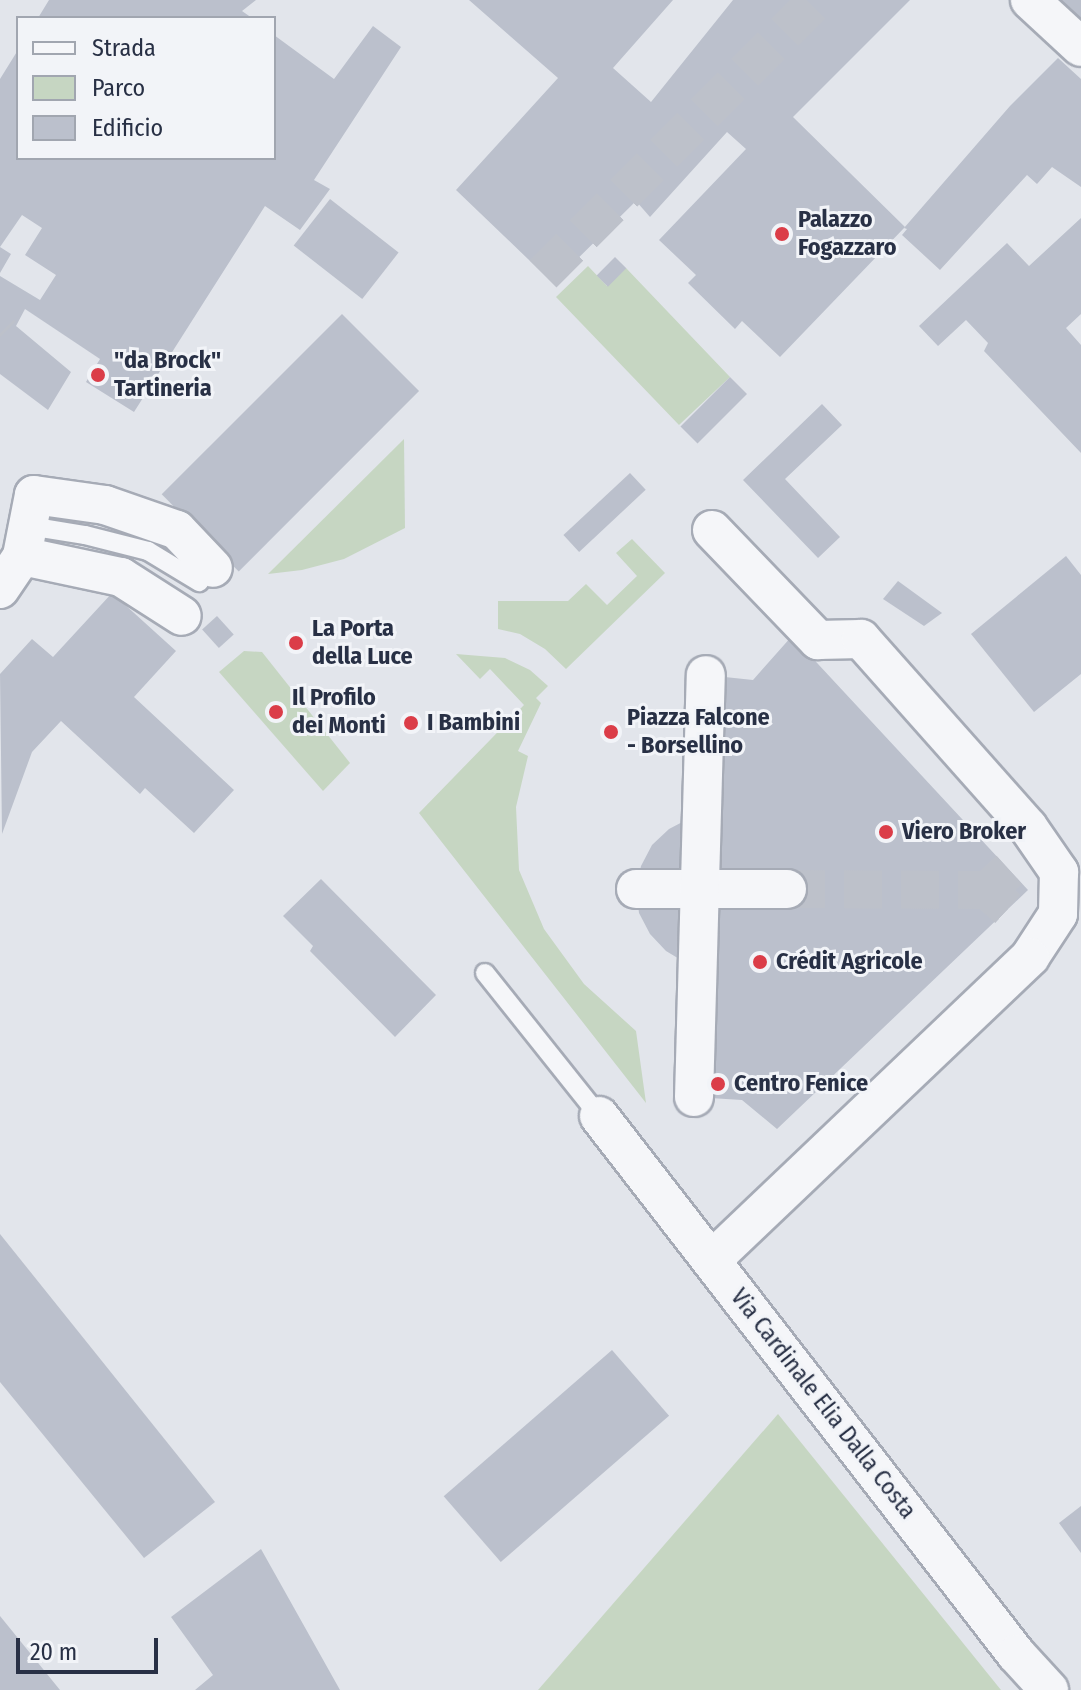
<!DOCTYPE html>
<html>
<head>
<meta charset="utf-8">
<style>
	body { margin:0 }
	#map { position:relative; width:1081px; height:1690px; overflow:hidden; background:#e2e5eb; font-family:"Fira Sans Condensed",sans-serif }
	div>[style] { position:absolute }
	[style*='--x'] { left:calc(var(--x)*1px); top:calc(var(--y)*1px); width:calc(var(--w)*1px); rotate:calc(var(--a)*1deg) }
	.green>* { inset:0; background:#c6d6c2 }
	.building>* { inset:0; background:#bbc0cc; transform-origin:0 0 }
	.street-tunnel>* { height:38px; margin-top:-19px; transform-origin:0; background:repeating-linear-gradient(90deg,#bdc1ca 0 38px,transparent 0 57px) }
	.roads { filter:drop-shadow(2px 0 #a6abb6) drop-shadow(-2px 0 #a6abb6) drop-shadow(0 2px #a6abb6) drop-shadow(0 -2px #a6abb6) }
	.lane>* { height:18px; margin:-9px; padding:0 9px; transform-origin:9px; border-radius:9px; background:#f5f6f9 }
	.street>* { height:38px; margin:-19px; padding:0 19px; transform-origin:19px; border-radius:19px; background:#f5f6f9 }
	.dots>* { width:22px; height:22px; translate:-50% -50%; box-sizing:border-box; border:4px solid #f2f4f8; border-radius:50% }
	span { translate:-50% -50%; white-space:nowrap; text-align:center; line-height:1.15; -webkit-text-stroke:6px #f2f4f8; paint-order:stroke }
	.poi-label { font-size:24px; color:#283045; font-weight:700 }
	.left { translate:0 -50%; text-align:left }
	.street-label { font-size:24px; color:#283045 }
	.legend { position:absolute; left:16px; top:16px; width:260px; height:144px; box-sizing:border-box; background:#f2f4f8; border:2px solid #a1a6b0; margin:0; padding:10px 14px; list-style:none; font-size:24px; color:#283045 }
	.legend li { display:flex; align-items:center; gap:16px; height:40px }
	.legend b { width:40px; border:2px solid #a1a6b0 }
	.scale { position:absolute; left:16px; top:1638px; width:142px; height:36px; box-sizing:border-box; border:4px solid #283045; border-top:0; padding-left:10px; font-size:24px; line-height:28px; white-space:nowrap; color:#283045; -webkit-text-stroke:6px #f2f4f8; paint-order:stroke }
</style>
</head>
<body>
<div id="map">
	<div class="green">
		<i style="clip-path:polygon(588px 266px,607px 286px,626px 268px,730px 377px,679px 425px,556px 297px)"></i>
		<i style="clip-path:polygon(404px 439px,405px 528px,344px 559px,302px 570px,268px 574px)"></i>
		<i style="clip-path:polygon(632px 539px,665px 573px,566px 669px,545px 649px,520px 634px,498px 629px,498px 601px,568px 601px,586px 584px,607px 605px,637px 576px,616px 553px)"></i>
		<i style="clip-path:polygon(244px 651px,262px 652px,350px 763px,323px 791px,219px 672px)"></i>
		<i style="clip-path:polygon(456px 654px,505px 658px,530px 670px,548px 686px,536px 698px,541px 703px,518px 751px,528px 756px,516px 807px,519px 870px,544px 929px,584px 984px,636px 1031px,646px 1103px,419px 813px,524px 705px,490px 669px,480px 679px)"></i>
		<i style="clip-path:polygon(778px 1414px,1001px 1690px,538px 1690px)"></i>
	</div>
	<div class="building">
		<i style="clip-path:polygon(49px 0,256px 0,242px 11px,252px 18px,38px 18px)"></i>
		<i style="clip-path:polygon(469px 0,673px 0,613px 68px,651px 102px,733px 0,910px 0,793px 117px,905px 227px,780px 357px,742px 321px,735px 329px,688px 283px,696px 275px,659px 240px,746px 149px,727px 132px,650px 217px,636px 201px,553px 283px,456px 190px,558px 78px)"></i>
		<i style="clip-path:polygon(1052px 0,1081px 0,1081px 28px)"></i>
		<i style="clip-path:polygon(373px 26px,401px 47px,314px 180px,330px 189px,300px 230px,265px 206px,134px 412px,86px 382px,100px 359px,25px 309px,16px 326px,71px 372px,48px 410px,0 374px,0 276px,40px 300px,56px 275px,25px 255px,42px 228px,22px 215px,0 247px,11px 254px,0 273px,0 79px,18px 50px,18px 158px,274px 158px,274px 35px,334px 79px)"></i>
		<i style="clip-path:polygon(1058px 58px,1081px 79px,1081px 187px,1052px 167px,1037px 184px,1027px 175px,940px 270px,902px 235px,907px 229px,904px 228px,1010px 106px)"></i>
		<i style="left:330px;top:199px;width:87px;height:59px;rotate:38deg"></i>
		<i style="clip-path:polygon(1081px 218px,1081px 314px,1066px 328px,1081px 345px,1081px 453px,984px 351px,988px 343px,966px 320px,938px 346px,919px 326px,1007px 243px,1029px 266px)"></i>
		<i style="left:615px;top:257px;width:16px;height:26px;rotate:45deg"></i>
		<i style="left:342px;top:314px;width:109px;height:255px;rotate:45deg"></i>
		<i style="left:730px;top:377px;width:24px;height:70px;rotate:45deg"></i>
		<i style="clip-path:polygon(822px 404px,842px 425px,785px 479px,840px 537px,818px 558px,743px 480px)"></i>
		<i style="left:630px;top:473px;width:23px;height:91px;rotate:47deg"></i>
		<i style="clip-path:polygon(1066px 556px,1081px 575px,1081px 674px,1034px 712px,971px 634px)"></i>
		<i style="clip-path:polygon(898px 581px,942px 613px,924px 626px,883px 599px)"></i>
		<i style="clip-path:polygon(112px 593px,176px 651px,134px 697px,234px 790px,194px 833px,145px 788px,140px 794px,61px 721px,32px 752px,2px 834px,0 674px,32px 639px,53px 657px)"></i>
		<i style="left:217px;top:616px;width:25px;height:20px;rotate:48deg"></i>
		<i style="clip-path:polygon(792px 636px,1028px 890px,777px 1129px,742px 1100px,694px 1097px,686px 963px,666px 951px,650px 934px,639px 913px,636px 889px,641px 866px,652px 845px,669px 829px,690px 818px,706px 675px,753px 680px)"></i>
		<i style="clip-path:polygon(321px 879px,436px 995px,395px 1037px,310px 951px,313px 946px,283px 916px)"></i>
		<i style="clip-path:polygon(0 1234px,215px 1502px,144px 1558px,0 1382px)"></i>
		<i style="left:612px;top:1350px;width:87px;height:223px;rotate:49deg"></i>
		<i style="clip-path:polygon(1081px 1506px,1081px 1553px,1059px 1523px)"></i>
		<i style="clip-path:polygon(261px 1549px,340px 1690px,195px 1690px,213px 1675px,171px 1617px)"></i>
		<i style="clip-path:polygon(0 1616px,60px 1690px,0 1690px)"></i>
	</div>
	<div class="street-tunnel">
		<i style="--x:543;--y:274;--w:387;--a:-45"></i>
		<i style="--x:0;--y:333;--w:3;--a:45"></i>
		<i style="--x:787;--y:889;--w:200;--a:0.3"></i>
		<i style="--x:1008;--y:909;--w:28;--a:-138"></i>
		<i style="--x:987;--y:890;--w:30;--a:-42"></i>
	</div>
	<div class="roads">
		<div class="lane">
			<i style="--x:29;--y:526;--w:57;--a:9.1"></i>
			<i style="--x:85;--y:535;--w:65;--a:14.3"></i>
			<i style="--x:148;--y:551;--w:60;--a:31.3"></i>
			<i style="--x:485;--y:973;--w:183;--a:51.4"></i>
		</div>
		<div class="street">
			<i style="--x:1030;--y:0;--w:69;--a:42.7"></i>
			<i style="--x:712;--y:530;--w:153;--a:46.1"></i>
			<i style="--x:818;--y:640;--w:43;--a:-1.3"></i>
			<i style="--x:861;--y:639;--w:251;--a:48.4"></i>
			<i style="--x:1028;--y:827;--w:55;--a:55.4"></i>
			<i style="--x:1059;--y:872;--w:42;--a:91.4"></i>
			<i style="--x:1058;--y:914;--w:51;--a:123.1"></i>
			<i style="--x:1030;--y:957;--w:439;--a:136.4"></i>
			<i style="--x:22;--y:556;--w:101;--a:12"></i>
			<i style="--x:121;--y:577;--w:72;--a:32.6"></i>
			<i style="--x:0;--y:589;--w:40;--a:-56"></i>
			<i style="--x:22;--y:556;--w:62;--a:-78.9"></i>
			<i style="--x:34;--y:495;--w:72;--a:8"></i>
			<i style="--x:105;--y:505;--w:76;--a:19.1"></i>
			<i style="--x:177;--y:530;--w:52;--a:46.5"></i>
			<i style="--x:636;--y:889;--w:151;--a:0"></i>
			<i style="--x:694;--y:1097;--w:422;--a:-88.4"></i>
			<i style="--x:599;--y:1116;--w:681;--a:52.22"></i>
			<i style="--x:1016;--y:1654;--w:49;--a:47.5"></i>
		</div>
	</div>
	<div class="dots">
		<i style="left:782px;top:234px;background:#db3d48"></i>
		<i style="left:98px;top:375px;background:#db3d48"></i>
		<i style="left:296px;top:643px;background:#db3d48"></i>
		<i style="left:276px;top:712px;background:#db3d48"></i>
		<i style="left:411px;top:723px;background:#db3d48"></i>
		<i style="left:611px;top:732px;background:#db3d48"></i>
		<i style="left:886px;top:832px;background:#db3d48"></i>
		<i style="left:760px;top:962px;background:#db3d48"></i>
		<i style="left:718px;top:1084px;background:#db3d48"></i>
	</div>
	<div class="poi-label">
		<span class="left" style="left:798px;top:234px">Palazzo<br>Fogazzaro</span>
		<span class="left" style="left:114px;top:375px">"da Brock"<br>Tartineria</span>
		<span class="left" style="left:312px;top:643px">La Porta<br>della Luce</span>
		<span class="left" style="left:292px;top:712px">Il Profilo<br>dei Monti</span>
		<span class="left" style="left:627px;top:732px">Piazza Falcone<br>- Borsellino</span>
		<span class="left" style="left:427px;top:723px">I Bambini</span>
		<span class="left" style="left:902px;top:832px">Viero Broker</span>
		<span class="left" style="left:776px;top:962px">Crédit Agricole</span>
		<span class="left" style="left:734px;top:1084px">Centro Fenice</span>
	</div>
	<div class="street-label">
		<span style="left:823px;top:1404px;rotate:52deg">Via Cardinale Elia Dalla Costa</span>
	</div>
	<ul class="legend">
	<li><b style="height:10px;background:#f5f6f9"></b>Strada</li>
	<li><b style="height:22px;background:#c6d6c2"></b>Parco</li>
	<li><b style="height:22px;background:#bbc0cc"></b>Edificio</li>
	</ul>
	<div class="scale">20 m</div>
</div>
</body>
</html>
